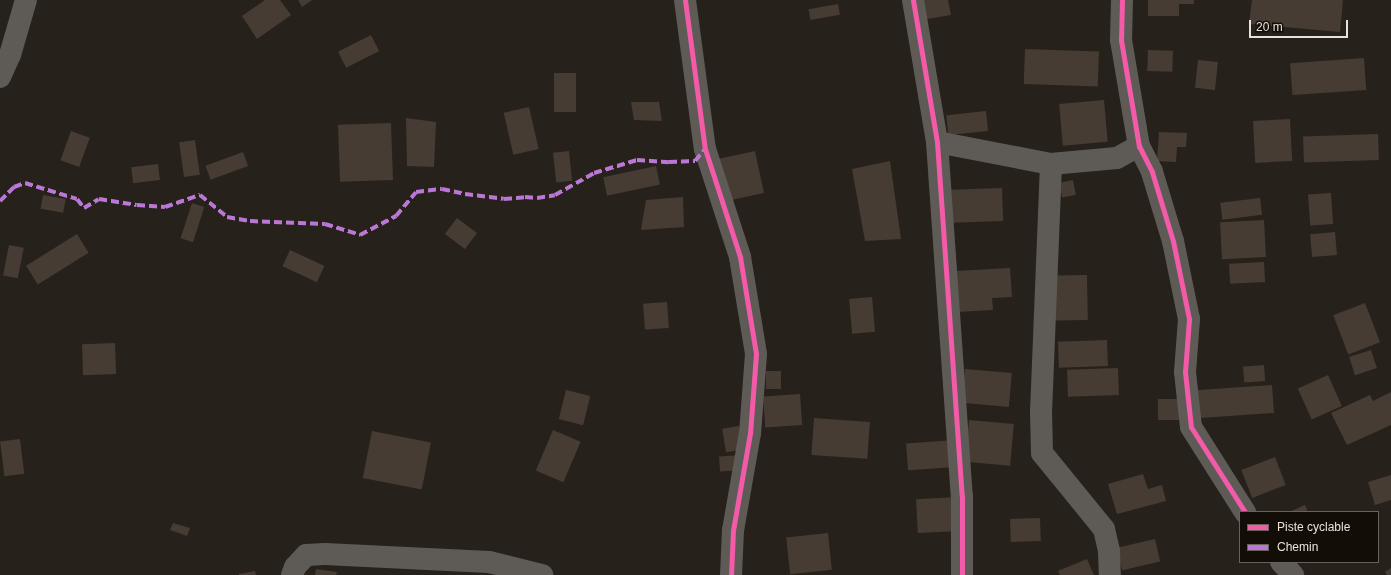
<!DOCTYPE html>
<html>
<head>
<meta charset="utf-8">
<style>
	body { margin:0 }
	#map { position:relative; width:1391px; height:575px; overflow:hidden; background:#27211b; font-family:Arial,sans-serif }
	div>[style] { position:absolute }
	[style*='--x'] { left:calc(var(--x)*1px); top:calc(var(--y)*1px); width:calc(var(--w)*1px); rotate:calc(var(--a)*1deg) }
	.building>* { inset:0; background:#463c34; transform-origin:0 0 }
	.minor>* { height:22px; margin:-11px; padding:0 11px; transform-origin:11px; border-radius:11px; background:#5e5b57 }
	.quiet>* { height:4px; margin-top:-2px; transform-origin:0; background:repeating-linear-gradient(90deg,#ba77d6 0 8px,transparent 0 12px) }
	.cycleway>* { height:5px; margin:-2.5px; padding:0 2.5px; transform-origin:2.5px; border-radius:2.5px; background:#f35aa7 }
	span { translate:-50% -50%; white-space:nowrap; text-align:center; line-height:1.15; -webkit-text-stroke:3.5px #120d07; paint-order:stroke }
	.legend { position:absolute; left:1239px; top:511px; width:140px; height:52px; box-sizing:border-box; background:#120d07; border:1px solid #68625b; margin:0; padding:5px 7px; list-style:none; font-size:12px; color:#e9e2d9 }
	.legend li { display:flex; align-items:center; gap:8px; height:20px }
	.legend b { width:20px; border:1px solid #68625b }
	.scale { position:absolute; left:1249px; top:20px; width:99px; height:18px; box-sizing:border-box; border:2px solid #e9e2d9; border-top:0; padding-left:5px; font-size:12px; line-height:14px; white-space:nowrap; color:#e9e2d9; -webkit-text-stroke:3px #120d07; paint-order:stroke }
</style>
</head>
<body>
<div id="map">
	<div class="building">
		<i style="clip-path:polygon(265px 0,280px 0,291px 15px,257px 39px,242px 16px)"></i>
		<i style="clip-path:polygon(298px 0,312px 0,302px 7px)"></i>
		<i style="clip-path:polygon(917px 0,948px 0,951px 15px,921px 20px)"></i>
		<i style="clip-path:polygon(1148px 0,1194px 0,1194px 4px,1179px 4px,1179px 16px,1148px 16px)"></i>
		<i style="clip-path:polygon(1252px 0,1343px 0,1340px 32px,1249px 24px)"></i>
		<i style="left:838px;top:4px;width:11px;height:30px;rotate:80deg"></i>
		<i style="left:371px;top:35px;width:18px;height:37px;rotate:63deg"></i>
		<i style="left:1025px;top:49px;width:74px;height:35px;rotate:2deg"></i>
		<i style="left:1148px;top:50px;width:25px;height:21px;rotate:2deg"></i>
		<i style="left:1364px;top:58px;width:32px;height:74px;rotate:86deg"></i>
		<i style="left:1198px;top:60px;width:20px;height:28px;rotate:6deg"></i>
		<i style="left:554px;top:73px;width:22px;height:39px"></i>
		<i style="left:1104px;top:100px;width:42px;height:45px;rotate:85deg"></i>
		<i style="clip-path:polygon(631px 102px,659px 102px,662px 121px,634px 120px)"></i>
		<i style="left:529px;top:107px;width:43px;height:26px;rotate:77deg"></i>
		<i style="left:986px;top:111px;width:20px;height:40px;rotate:84deg"></i>
		<i style="clip-path:polygon(406px 118px,436px 122px,434px 167px,407px 166px)"></i>
		<i style="left:1290px;top:119px;width:42px;height:37px;rotate:87deg"></i>
		<i style="left:391px;top:123px;width:57px;height:53px;rotate:88deg"></i>
		<i style="left:71px;top:131px;width:20px;height:31px;rotate:20deg"></i>
		<i style="clip-path:polygon(1159px 132px,1187px 133px,1186px 147px,1177px 147px,1176px 162px,1157px 161px)"></i>
		<i style="left:1378px;top:134px;width:26px;height:75px;rotate:88deg"></i>
		<i style="left:195px;top:140px;width:35px;height:16px;rotate:82deg"></i>
		<i style="left:569px;top:151px;width:30px;height:16px;rotate:84deg"></i>
		<i style="left:755px;top:151px;width:43px;height:37px;rotate:78deg"></i>
		<i style="left:243px;top:152px;width:15px;height:40px;rotate:70deg"></i>
		<i style="clip-path:polygon(890px 161px,901px 239px,865px 241px,852px 169px)"></i>
		<i style="left:158px;top:164px;width:16px;height:27px;rotate:83deg"></i>
		<i style="left:656px;top:166px;width:19px;height:54px;rotate:78deg"></i>
		<i style="left:1073px;top:180px;width:15px;height:14px;rotate:79deg"></i>
		<i style="left:1002px;top:188px;width:33px;height:51px;rotate:88deg"></i>
		<i style="left:1331px;top:193px;width:31px;height:23px;rotate:86deg"></i>
		<i style="left:43px;top:195px;width:23px;height:14px;rotate:10deg"></i>
		<i style="clip-path:polygon(683px 197px,684px 227px,641px 230px,646px 200px)"></i>
		<i style="left:1260px;top:198px;width:17px;height:40px;rotate:83deg"></i>
		<i style="left:192px;top:203px;width:13px;height:37px;rotate:18deg"></i>
		<i style="left:457px;top:218px;width:25px;height:20px;rotate:37deg"></i>
		<i style="left:1264px;top:220px;width:37px;height:44px;rotate:87deg"></i>
		<i style="left:1335px;top:232px;width:23px;height:25px;rotate:85deg"></i>
		<i style="left:77px;top:234px;width:22px;height:60px;rotate:58deg"></i>
		<i style="left:9px;top:245px;width:15px;height:31px;rotate:11deg"></i>
		<i style="left:290px;top:250px;width:38px;height:18px;rotate:25deg"></i>
		<i style="left:1264px;top:262px;width:20px;height:35px;rotate:87deg"></i>
		<i style="clip-path:polygon(1010px 268px,1012px 297px,992px 298px,993px 310px,957px 312px,955px 271px)"></i>
		<i style="left:1087px;top:275px;width:45px;height:33px;rotate:89deg"></i>
		<i style="left:872px;top:297px;width:35px;height:23px;rotate:85deg"></i>
		<i style="left:667px;top:302px;width:26px;height:24px;rotate:86deg"></i>
		<i style="left:1365px;top:303px;width:42px;height:34px;rotate:69deg"></i>
		<i style="left:1107px;top:340px;width:26px;height:49px;rotate:88deg"></i>
		<i style="left:115px;top:343px;width:31px;height:33px;rotate:88deg"></i>
		<i style="left:1371px;top:350px;width:19px;height:23px;rotate:72deg"></i>
		<i style="left:1264px;top:365px;width:16px;height:21px;rotate:86deg"></i>
		<i style="left:1118px;top:368px;width:27px;height:51px;rotate:88deg"></i>
		<i style="left:965px;top:369px;width:47px;height:34px;rotate:5deg"></i>
		<i style="left:766px;top:371px;width:15px;height:18px"></i>
		<i style="left:1328px;top:375px;width:34px;height:33px;rotate:66deg"></i>
		<i style="left:1272px;top:385px;width:28px;height:77px;rotate:86deg"></i>
		<i style="left:566px;top:390px;width:25px;height:30px;rotate:14deg"></i>
		<i style="clip-path:polygon(1391px 392px,1391px 425px,1347px 445px,1331px 413px,1370px 395px,1373px 401px)"></i>
		<i style="left:800px;top:394px;width:31px;height:37px;rotate:86deg"></i>
		<i style="left:1184px;top:399px;width:21px;height:26px;rotate:90deg"></i>
		<i style="left:814px;top:418px;width:56px;height:37px;rotate:4deg"></i>
		<i style="left:969px;top:420px;width:45px;height:42px;rotate:5deg"></i>
		<i style="left:739px;top:426px;width:24px;height:17px;rotate:81deg"></i>
		<i style="left:553px;top:430px;width:30px;height:44px;rotate:23deg"></i>
		<i style="left:372px;top:431px;width:60px;height:48px;rotate:11deg"></i>
		<i style="left:20px;top:439px;width:35px;height:20px;rotate:83deg"></i>
		<i style="left:955px;top:440px;width:27px;height:49px;rotate:86deg"></i>
		<i style="left:741px;top:455px;width:15px;height:22px;rotate:86deg"></i>
		<i style="left:1275px;top:457px;width:30px;height:36px;rotate:69deg"></i>
		<i style="clip-path:polygon(1143px 474px,1148px 489px,1162px 485px,1166px 501px,1117px 514px,1108px 484px)"></i>
		<i style="clip-path:polygon(1391px 475px,1391px 500px,1375px 505px,1368px 482px)"></i>
		<i style="left:957px;top:497px;width:34px;height:41px;rotate:87deg"></i>
		<i style="clip-path:polygon(1305px 505px,1308px 512px,1289px 512px)"></i>
		<i style="left:1040px;top:518px;width:23px;height:30px;rotate:88deg"></i>
		<i style="clip-path:polygon(173px 523px,190px 528px,187px 536px,170px 530px)"></i>
		<i style="left:828px;top:533px;width:37px;height:42px;rotate:84deg"></i>
		<i style="left:1155px;top:539px;width:23px;height:39px;rotate:77deg"></i>
		<i style="clip-path:polygon(1087px 559px,1094px 575px,1060px 575px,1058px 571px)"></i>
		<i style="clip-path:polygon(1391px 568px,1391px 575px,1387px 575px,1385px 572px)"></i>
		<i style="clip-path:polygon(316px 569px,337px 572px,336px 575px,315px 575px)"></i>
		<i style="clip-path:polygon(255px 571px,256px 575px,239px 575px,239px 574px)"></i>
	</div>
	<div class="minor">
		<i style="--x:685;--y:0;--w:150;--a:82.4"></i>
		<i style="--x:705;--y:149;--w:114;--a:72"></i>
		<i style="--x:740;--y:257;--w:98;--a:80.6"></i>
		<i style="--x:756;--y:354;--w:79;--a:94.3"></i>
		<i style="--x:750;--y:433;--w:98;--a:99.9"></i>
		<i style="--x:733;--y:530;--w:45;--a:92.5"></i>
		<i style="--x:913;--y:0;--w:144;--a:80.4"></i>
		<i style="--x:937;--y:142;--w:355;--a:86"></i>
		<i style="--x:962;--y:496;--w:79;--a:90"></i>
		<i style="--x:1122;--y:0;--w:40;--a:91.4"></i>
		<i style="--x:1121;--y:40;--w:108;--a:80.4"></i>
		<i style="--x:1139;--y:146;--w:29;--a:63"></i>
		<i style="--x:1152;--y:172;--w:72;--a:73.1"></i>
		<i style="--x:1173;--y:241;--w:80;--a:78.4"></i>
		<i style="--x:1189;--y:319;--w:53;--a:94.3"></i>
		<i style="--x:1185;--y:372;--w:55;--a:83.8"></i>
		<i style="--x:1191;--y:427;--w:101;--a:57.6"></i>
		<i style="--x:0;--y:77;--w:24;--a:-66"></i>
		<i style="--x:10;--y:55;--w:57;--a:-73.8"></i>
		<i style="--x:937;--y:142;--w:116;--a:10.9"></i>
		<i style="--x:1051;--y:164;--w:66;--a:-5.2"></i>
		<i style="--x:1117;--y:158;--w:25;--a:-29"></i>
		<i style="--x:1051;--y:164;--w:246;--a:92.3"></i>
		<i style="--x:1041;--y:410;--w:43;--a:88.7"></i>
		<i style="--x:1042;--y:453;--w:98;--a:50.8"></i>
		<i style="--x:1104;--y:529;--w:23;--a:77"></i>
		<i style="--x:1109;--y:551;--w:24;--a:88"></i>
		<i style="--x:1281;--y:562;--w:18;--a:47"></i>
		<i style="--x:292;--y:575;--w:9;--a:-69"></i>
		<i style="--x:295;--y:567;--w:16;--a:-47"></i>
		<i style="--x:306;--y:555;--w:19;--a:-3"></i>
		<i style="--x:325;--y:554;--w:164;--a:2.8"></i>
		<i style="--x:489;--y:562;--w:55;--a:13.8"></i>
	</div>
	<div class="quiet">
		<i style="--x:0;--y:201;--w:20;--a:-45"></i>
		<i style="--x:14;--y:187;--w:12;--a:-20"></i>
		<i style="--x:25;--y:183;--w:54;--a:17.1"></i>
		<i style="--x:77;--y:199;--w:11;--a:52"></i>
		<i style="--x:84;--y:208;--w:17;--a:-31"></i>
		<i style="--x:99;--y:199;--w:38;--a:9"></i>
		<i style="--x:137;--y:205;--w:28;--a:4"></i>
		<i style="--x:165;--y:207;--w:37;--a:-19"></i>
		<i style="--x:200;--y:195;--w:35;--a:39"></i>
		<i style="--x:227;--y:217;--w:23;--a:10"></i>
		<i style="--x:250;--y:221;--w:75;--a:2.3"></i>
		<i style="--x:325;--y:224;--w:37;--a:17"></i>
		<i style="--x:360;--y:235;--w:41;--a:-27.8"></i>
		<i style="--x:396;--y:216;--w:31;--a:-50"></i>
		<i style="--x:416;--y:192;--w:26;--a:-7"></i>
		<i style="--x:442;--y:189;--w:24;--a:12"></i>
		<i style="--x:465;--y:194;--w:39;--a:7"></i>
		<i style="--x:504;--y:199;--w:21;--a:-5"></i>
		<i style="--x:525;--y:197;--w:12;--a:5"></i>
		<i style="--x:537;--y:198;--w:18;--a:-9"></i>
		<i style="--x:555;--y:195;--w:45;--a:-29.4"></i>
		<i style="--x:594;--y:173;--w:45;--a:-16.8"></i>
		<i style="--x:637;--y:160;--w:32;--a:4"></i>
		<i style="--x:669;--y:162;--w:26;--a:-2"></i>
		<i style="--x:695;--y:161;--w:16;--a:-50"></i>
	</div>
	<div class="cycleway">
		<i style="--x:685;--y:0;--w:150;--a:82.4"></i>
		<i style="--x:705;--y:149;--w:114;--a:72"></i>
		<i style="--x:740;--y:257;--w:98;--a:80.6"></i>
		<i style="--x:756;--y:354;--w:79;--a:94.3"></i>
		<i style="--x:750;--y:433;--w:98;--a:99.9"></i>
		<i style="--x:733;--y:530;--w:45;--a:92.5"></i>
		<i style="--x:913;--y:0;--w:144;--a:80.4"></i>
		<i style="--x:937;--y:142;--w:355;--a:86"></i>
		<i style="--x:962;--y:496;--w:79;--a:90"></i>
		<i style="--x:1122;--y:0;--w:40;--a:91.4"></i>
		<i style="--x:1121;--y:40;--w:108;--a:80.4"></i>
		<i style="--x:1139;--y:146;--w:29;--a:63"></i>
		<i style="--x:1152;--y:172;--w:72;--a:73.1"></i>
		<i style="--x:1173;--y:241;--w:80;--a:78.4"></i>
		<i style="--x:1189;--y:319;--w:53;--a:94.3"></i>
		<i style="--x:1185;--y:372;--w:55;--a:83.8"></i>
		<i style="--x:1191;--y:427;--w:101;--a:57.6"></i>
	</div>
	<ul class="legend">
	<li><b style="height:5px;background:#f35aa7"></b>Piste cyclable</li>
	<li><b style="height:5px;background:#ba77d6"></b>Chemin</li>
	</ul>
	<div class="scale">20 m</div>
</div>
</body>
</html>
